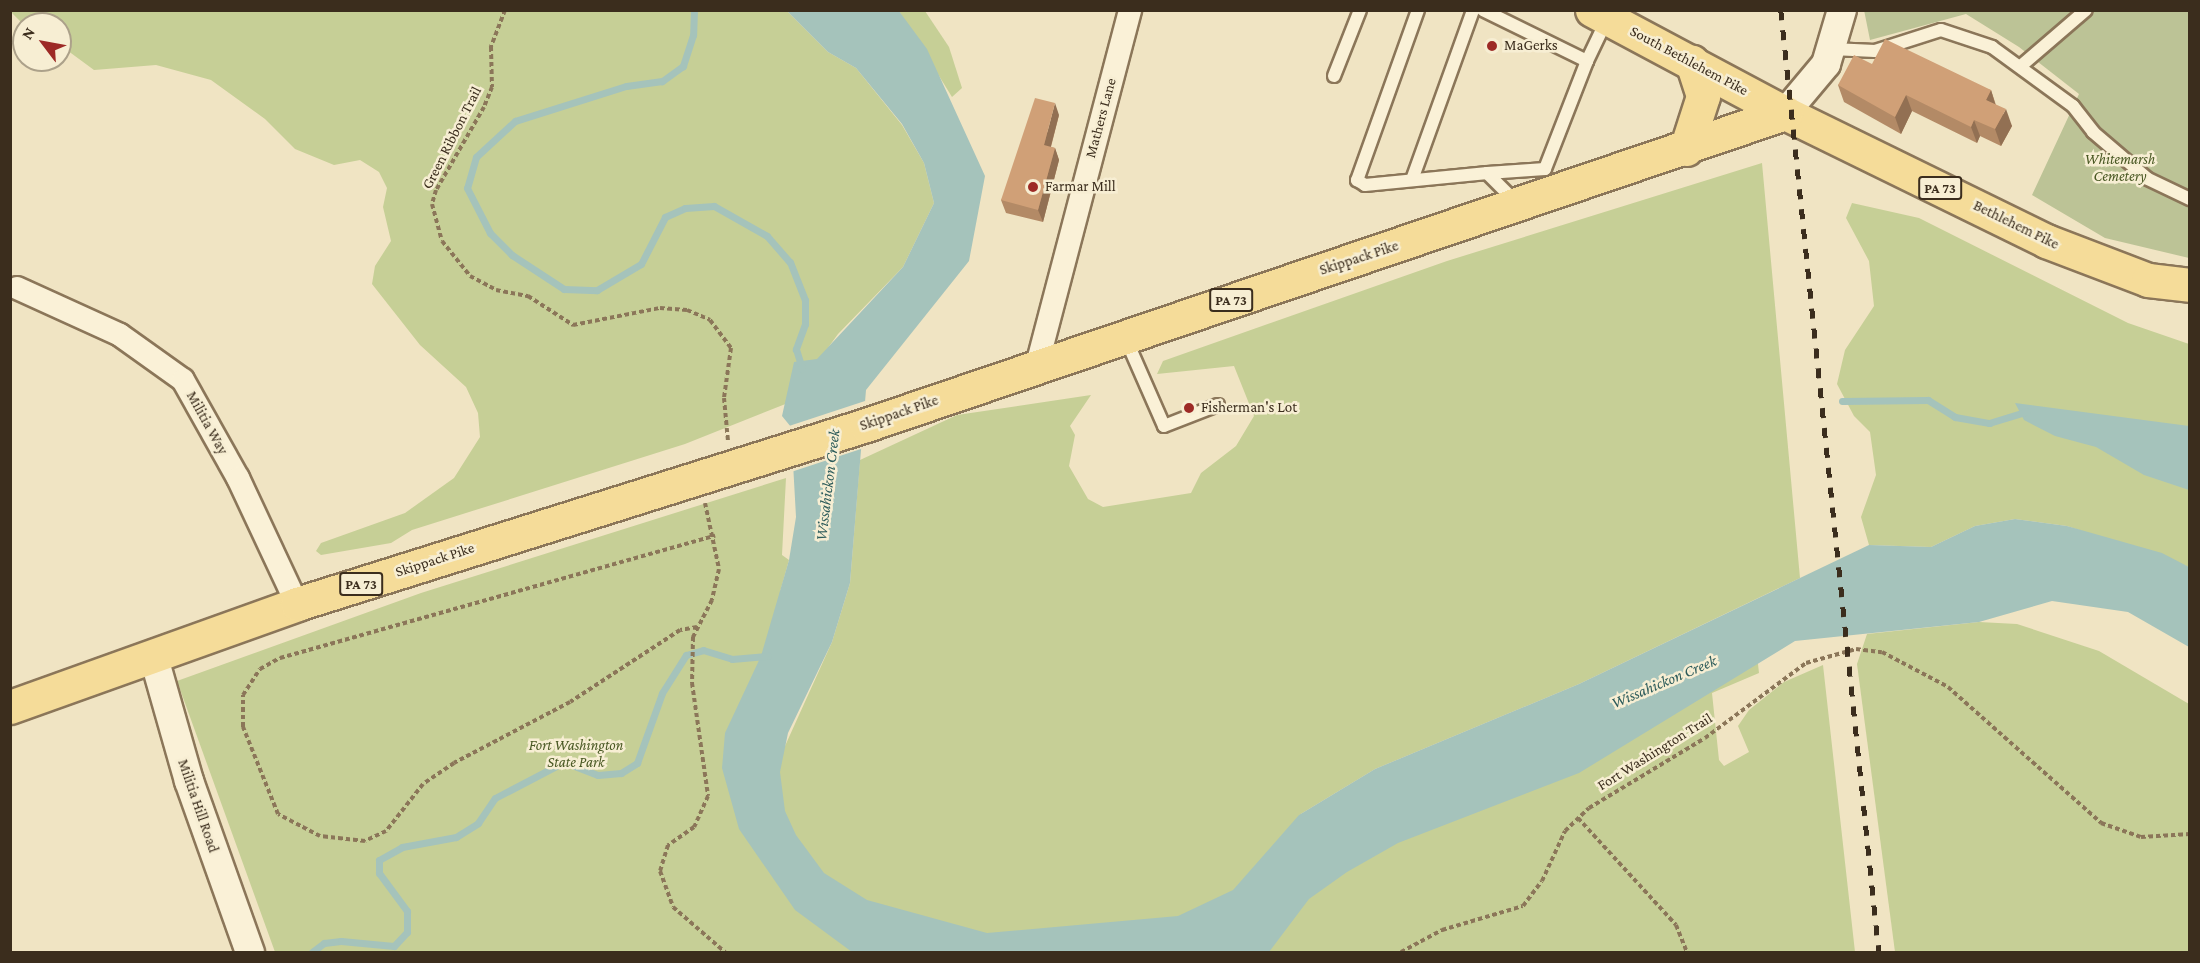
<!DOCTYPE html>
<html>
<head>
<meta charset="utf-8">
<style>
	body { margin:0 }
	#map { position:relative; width:2200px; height:963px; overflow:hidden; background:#f0e4c3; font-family:"Crimson Pro",serif }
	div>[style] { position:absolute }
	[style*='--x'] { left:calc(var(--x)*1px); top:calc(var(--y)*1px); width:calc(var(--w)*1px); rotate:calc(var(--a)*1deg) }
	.green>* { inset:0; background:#c6cf96 }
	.cemetery>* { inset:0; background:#bcc396 }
	.water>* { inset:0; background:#a5c3bb }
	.pier>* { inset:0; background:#f0e4c3 }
	.stream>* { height:7px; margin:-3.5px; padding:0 3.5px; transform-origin:3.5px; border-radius:3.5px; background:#a5c3bb }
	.path>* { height:4px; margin-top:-2px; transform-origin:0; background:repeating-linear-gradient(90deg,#8b7659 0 4.5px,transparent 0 7.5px) }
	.roads { filter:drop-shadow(2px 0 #8b7659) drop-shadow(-2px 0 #8b7659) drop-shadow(0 2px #8b7659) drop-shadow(0 -2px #8b7659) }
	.service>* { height:12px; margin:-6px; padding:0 6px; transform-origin:6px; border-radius:6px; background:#faf1d7 }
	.minor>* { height:22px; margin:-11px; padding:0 11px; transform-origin:11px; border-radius:11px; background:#faf1d7 }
	.tertiary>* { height:28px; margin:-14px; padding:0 14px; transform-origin:14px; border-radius:14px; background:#faf1d7 }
	.primary>* { height:33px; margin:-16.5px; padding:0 16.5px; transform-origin:16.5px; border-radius:16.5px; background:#f5dc99 }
	.rail>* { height:4.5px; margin-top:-2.25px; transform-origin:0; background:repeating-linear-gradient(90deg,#3b2d1d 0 10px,transparent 0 20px) }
	.wall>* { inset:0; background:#b38a66 }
	.shaded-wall>* { inset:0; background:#927053 }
	.building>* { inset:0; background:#d0a077 }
	.dots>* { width:16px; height:16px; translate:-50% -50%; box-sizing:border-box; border:3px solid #f7eed3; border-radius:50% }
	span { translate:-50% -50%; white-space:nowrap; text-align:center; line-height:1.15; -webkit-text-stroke:5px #f7eed3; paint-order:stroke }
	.shield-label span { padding:2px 4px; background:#f7eed3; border:2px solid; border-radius:4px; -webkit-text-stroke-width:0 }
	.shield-label { font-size:14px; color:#3b2d1d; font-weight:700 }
	.poi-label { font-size:15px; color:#3b2d1d }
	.left { translate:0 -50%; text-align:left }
	.street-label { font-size:15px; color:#3b2d1d }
	.park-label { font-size:15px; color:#495823; font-style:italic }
	.water-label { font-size:16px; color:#2c5b5a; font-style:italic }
	.frame { position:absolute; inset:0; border:12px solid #3b2d1d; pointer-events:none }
	.north { position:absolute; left:12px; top:12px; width:60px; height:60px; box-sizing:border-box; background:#f7eed3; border:2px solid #aca18a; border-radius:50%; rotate:302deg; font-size:16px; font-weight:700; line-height:24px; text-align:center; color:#3b2d1d }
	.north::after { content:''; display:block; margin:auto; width:21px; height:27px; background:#9d2a26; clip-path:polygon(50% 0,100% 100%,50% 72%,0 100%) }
</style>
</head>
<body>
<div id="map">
	<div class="green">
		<i style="clip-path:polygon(10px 11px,787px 11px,828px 52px,856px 68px,902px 125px,924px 163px,934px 203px,903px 267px,838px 334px,788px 403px,685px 444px,412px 530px,391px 543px,321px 555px,316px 551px,321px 543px,405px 513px,454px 478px,480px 437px,478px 413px,466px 387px,420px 345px,372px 284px,375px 266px,391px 241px,383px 207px,387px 188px,379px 172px,360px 160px,334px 165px,295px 149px,265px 119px,211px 80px,156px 65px,94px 70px,60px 45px,60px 24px,24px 25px)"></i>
		<i style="clip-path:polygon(899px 11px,925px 11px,949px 47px,962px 88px,952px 97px)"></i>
		<i style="clip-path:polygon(1762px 163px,1800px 578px,1579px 684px,1375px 769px,1299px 815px,1753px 619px,1759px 673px,1712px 693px,1719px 760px,1724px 766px,1749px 752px,1738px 726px,1749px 710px,1784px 682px,1823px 665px,1855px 952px,275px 952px,177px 681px,421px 593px,786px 478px,782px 555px,789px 560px,780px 592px,785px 746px,832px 642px,850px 583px,860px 460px,957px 415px,1091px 395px,1070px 426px,1075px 435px,1069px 466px,1088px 499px,1103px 507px,1191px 493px,1201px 473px,1236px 446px,1254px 416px,1234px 366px,1157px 374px,1163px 361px,1447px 261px)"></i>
		<i style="clip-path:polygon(1852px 203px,1919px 218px,2128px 323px,2189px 344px,2189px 567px,2067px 526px,2015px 519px,1975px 526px,1931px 547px,1869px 545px,1861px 517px,1876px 475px,1870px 432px,1854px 416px,1837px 384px,1845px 350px,1874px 306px,1869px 261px,1846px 218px)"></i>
		<i style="clip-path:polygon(1979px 622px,2017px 624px,2099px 651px,2189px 704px,2189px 952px,1895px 952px,1857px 664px,1867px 634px)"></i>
	</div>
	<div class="cemetery">
		<i style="clip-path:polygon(1864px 10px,2189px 11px,2189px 258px,2105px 238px,2032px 195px,2079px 94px,2019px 47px,1966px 14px,1870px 40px)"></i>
	</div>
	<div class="water">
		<i style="clip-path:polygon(787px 11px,899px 11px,927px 49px,985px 176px,969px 261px,866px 390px,850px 583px,832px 642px,788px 733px,780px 772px,785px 811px,796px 835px,824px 873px,867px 900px,987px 933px,1178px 916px,1233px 890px,1299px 815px,1375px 769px,1579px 684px,1869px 545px,1931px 547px,1975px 526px,2015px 519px,2067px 526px,2162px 553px,2189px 567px,2189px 647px,2128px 612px,2052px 601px,1979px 622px,1795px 641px,1579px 773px,1398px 843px,1347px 872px,1309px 899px,1269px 952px,852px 952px,795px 910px,739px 829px,722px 768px,725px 733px,761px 656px,789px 560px,796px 517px,791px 427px,782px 416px,794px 362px,817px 359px,903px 267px,934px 203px,924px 163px,902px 124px,856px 68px,828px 52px)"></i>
		<i style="clip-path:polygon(2015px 403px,2189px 426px,2189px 490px,2144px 475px,2096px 447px,2055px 436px,2024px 420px)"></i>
	</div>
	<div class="pier">
		<i style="clip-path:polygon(865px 401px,864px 448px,791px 472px,789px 426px)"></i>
	</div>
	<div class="stream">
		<i style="--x:694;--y:10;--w:25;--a:92"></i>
		<i style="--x:693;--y:35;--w:33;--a:108"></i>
		<i style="--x:683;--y:66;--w:26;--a:144"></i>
		<i style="--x:662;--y:81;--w:36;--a:172"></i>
		<i style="--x:626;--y:86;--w:116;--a:162.5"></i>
		<i style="--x:515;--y:121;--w:53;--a:137.3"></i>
		<i style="--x:476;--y:157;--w:32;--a:106"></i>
		<i style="--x:467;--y:188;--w:51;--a:62.9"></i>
		<i style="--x:490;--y:233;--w:31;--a:45"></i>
		<i style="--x:512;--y:255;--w:62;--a:33.2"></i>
		<i style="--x:564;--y:289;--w:33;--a:2"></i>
		<i style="--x:597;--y:290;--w:51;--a:-30.6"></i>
		<i style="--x:641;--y:264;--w:53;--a:-62.9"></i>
		<i style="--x:665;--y:217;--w:22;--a:-24"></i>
		<i style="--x:685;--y:208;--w:29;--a:-4"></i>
		<i style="--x:714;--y:206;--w:61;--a:29.5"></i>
		<i style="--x:767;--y:236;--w:35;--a:49"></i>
		<i style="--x:790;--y:262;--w:41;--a:68.5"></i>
		<i style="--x:805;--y:300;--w:24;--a:90"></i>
		<i style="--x:805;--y:324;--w:27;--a:110"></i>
		<i style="--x:796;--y:349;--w:21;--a:73"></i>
		<i style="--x:1842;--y:401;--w:86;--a:-0.7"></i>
		<i style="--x:1928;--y:400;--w:32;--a:32"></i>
		<i style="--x:1955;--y:417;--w:35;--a:10"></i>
		<i style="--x:1989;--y:423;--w:39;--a:-17"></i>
		<i style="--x:312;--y:952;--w:15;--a:-37"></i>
		<i style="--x:324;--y:943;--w:17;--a:-7"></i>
		<i style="--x:341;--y:941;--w:53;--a:5.4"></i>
		<i style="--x:394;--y:946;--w:19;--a:-47"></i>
		<i style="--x:407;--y:932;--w:21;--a:-90"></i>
		<i style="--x:407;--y:911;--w:47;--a:-126.4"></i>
		<i style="--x:379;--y:873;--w:13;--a:-90"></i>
		<i style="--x:379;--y:860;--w:26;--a:-29"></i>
		<i style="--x:402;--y:847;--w:55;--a:-10.5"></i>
		<i style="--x:456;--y:837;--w:26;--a:-32"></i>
		<i style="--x:478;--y:823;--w:30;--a:-56"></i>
		<i style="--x:495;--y:798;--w:78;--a:-27.6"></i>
		<i style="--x:564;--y:762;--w:36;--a:21"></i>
		<i style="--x:598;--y:775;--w:23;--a:-5"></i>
		<i style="--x:621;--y:773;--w:19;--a:-32"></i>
		<i style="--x:637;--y:763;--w:74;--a:-70.3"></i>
		<i style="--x:662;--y:693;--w:45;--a:-57.7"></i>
		<i style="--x:686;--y:655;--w:18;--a:-16"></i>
		<i style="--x:703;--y:650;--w:30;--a:17"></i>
		<i style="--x:732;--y:659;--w:36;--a:-5"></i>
	</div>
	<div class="path">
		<i style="--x:505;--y:10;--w:40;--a:111"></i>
		<i style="--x:491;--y:47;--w:40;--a:88.6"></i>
		<i style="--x:492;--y:87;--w:22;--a:112"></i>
		<i style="--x:484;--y:107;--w:96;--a:120"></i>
		<i style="--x:436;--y:190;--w:15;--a:106"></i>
		<i style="--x:432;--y:204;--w:38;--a:75"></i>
		<i style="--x:442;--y:241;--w:45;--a:51.3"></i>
		<i style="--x:470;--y:276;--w:30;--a:28"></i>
		<i style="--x:496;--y:290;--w:33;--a:11"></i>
		<i style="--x:528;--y:296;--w:54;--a:32.8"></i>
		<i style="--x:573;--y:325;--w:89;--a:-11.1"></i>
		<i style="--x:660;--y:308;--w:27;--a:4"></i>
		<i style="--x:687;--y:310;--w:25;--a:23"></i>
		<i style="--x:710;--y:320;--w:35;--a:53"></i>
		<i style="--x:731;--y:348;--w:50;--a:98"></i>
		<i style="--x:724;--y:398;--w:43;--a:84.7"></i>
		<i style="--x:705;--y:503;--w:67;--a:78"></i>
		<i style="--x:719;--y:569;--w:32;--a:103"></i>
		<i style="--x:712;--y:600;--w:42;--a:117.2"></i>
		<i style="--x:693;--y:637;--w:46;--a:91.2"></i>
		<i style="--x:692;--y:683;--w:114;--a:81.9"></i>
		<i style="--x:708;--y:796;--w:34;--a:114"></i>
		<i style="--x:694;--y:827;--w:32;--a:145"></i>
		<i style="--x:668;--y:845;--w:27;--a:107"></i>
		<i style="--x:660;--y:871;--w:38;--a:70"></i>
		<i style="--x:673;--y:907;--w:69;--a:40.9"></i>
		<i style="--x:697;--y:627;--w:17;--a:170"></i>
		<i style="--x:680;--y:630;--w:131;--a:146.8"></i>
		<i style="--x:570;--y:702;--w:131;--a:152.3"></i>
		<i style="--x:454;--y:763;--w:37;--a:146"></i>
		<i style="--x:423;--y:784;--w:60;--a:128.2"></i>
		<i style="--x:386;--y:831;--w:23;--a:155"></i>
		<i style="--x:365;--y:841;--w:45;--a:-173.7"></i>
		<i style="--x:320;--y:836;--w:47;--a:-152.4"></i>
		<i style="--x:278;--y:814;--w:94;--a:-111.9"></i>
		<i style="--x:243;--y:727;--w:32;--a:-90"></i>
		<i style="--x:243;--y:695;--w:31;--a:-57"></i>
		<i style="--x:260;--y:669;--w:23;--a:-29"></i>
		<i style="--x:280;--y:658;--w:452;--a:-15.7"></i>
		<i style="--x:1578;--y:818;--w:145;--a:47.5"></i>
		<i style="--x:1676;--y:925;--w:29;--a:68"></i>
		<i style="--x:1401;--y:952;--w:47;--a:-28.2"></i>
		<i style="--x:1442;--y:930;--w:84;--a:-16.5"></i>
		<i style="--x:1523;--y:906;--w:31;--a:-53"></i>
		<i style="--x:1542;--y:881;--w:55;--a:-65.3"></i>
		<i style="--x:1565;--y:831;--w:33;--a:-44"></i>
		<i style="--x:1589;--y:808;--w:135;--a:-31.1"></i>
		<i style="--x:1705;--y:738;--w:126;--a:-36.6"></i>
		<i style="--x:1806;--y:663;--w:52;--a:-15.6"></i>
		<i style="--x:1856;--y:649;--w:26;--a:7"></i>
		<i style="--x:1882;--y:652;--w:75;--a:27.9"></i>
		<i style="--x:1948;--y:687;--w:205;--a:41.6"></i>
		<i style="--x:2101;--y:823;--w:42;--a:19.3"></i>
		<i style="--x:2141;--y:837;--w:49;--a:-3.5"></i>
	</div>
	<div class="roads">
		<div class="service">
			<i style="--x:1418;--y:10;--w:181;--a:109.7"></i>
			<i style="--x:1357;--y:180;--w:9;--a:32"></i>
			<i style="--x:1365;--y:185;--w:123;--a:-5.6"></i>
			<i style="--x:1487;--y:173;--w:40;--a:45"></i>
			<i style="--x:1483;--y:10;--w:116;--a:26.1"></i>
			<i style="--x:1587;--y:61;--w:116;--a:111.3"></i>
			<i style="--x:1545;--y:169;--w:58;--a:176.1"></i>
			<i style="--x:1832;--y:49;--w:43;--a:2.7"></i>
			<i style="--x:1875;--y:51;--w:69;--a:-17.7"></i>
			<i style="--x:1941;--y:30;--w:54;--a:18.4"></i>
			<i style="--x:1992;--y:47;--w:100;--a:36.1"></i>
			<i style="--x:2073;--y:106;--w:33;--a:52"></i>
			<i style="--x:2093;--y:132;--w:72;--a:40.5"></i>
			<i style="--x:2148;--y:179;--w:47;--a:25.5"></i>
			<i style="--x:1587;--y:61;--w:47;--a:-64.5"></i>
			<i style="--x:2022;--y:65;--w:84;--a:-40.7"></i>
			<i style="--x:1334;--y:76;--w:71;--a:-68.5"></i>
			<i style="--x:1413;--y:177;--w:177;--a:-70.2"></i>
			<i style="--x:1125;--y:337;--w:97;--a:66.3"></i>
			<i style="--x:1164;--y:426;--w:58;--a:-21.3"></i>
		</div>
		<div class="minor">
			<i style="--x:17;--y:288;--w:113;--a:24.5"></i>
			<i style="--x:120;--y:335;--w:77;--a:35.5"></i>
			<i style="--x:183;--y:380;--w:112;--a:60.7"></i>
			<i style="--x:238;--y:478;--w:139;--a:64.9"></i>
			<i style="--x:1037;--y:365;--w:367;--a:-75.3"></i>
		</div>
		<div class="tertiary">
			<i style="--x:1785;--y:113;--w:64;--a:-50.1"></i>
			<i style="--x:1826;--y:64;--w:56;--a:-73.5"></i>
			<i style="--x:154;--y:658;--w:128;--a:74.1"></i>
			<i style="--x:189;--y:781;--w:182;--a:70.4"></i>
		</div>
		<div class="primary">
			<i style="--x:1592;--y:10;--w:219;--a:28.1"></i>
			<i style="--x:1785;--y:113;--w:291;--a:26.1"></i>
			<i style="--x:2046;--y:241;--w:109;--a:20.9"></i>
			<i style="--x:2148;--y:280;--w:42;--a:6.8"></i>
			<i style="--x:1686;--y:149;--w:56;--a:-72.2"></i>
			<i style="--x:1703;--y:96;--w:36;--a:-108"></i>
			<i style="--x:10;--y:707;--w:305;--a:-19.7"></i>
			<i style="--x:297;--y:604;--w:596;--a:-17.46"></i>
			<i style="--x:866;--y:425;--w:971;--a:-18.75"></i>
		</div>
	</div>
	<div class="rail">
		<i style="--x:1781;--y:10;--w:947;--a:84.06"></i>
	</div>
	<div class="wall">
		<i style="clip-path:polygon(1872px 64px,1991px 90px,1996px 105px,2012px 126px,2001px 146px,1980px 136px,1977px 143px,1912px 111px,1901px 134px,1844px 102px,1838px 85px)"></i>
		<i style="clip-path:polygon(1059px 115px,1051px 147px,1055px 148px,1059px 160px,1043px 222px,1006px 213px,1001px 200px)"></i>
	</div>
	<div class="shaded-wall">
		<i style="clip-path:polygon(1991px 90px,1996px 107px,1986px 100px)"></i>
		<i style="clip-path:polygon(1906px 95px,1912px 111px,1901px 134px,1895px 117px)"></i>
		<i style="clip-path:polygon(1055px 103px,1059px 115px,1048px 157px,1044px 145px)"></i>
		<i style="clip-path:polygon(2006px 109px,2012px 126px,2001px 146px,1995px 129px)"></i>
		<i style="clip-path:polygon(1974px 120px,1980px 136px,1977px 143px,1971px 127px)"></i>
		<i style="clip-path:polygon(1055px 148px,1059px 160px,1043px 222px,1038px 210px)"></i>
	</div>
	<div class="building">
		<i style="clip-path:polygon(1885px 39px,1991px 90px,1986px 100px,2006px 109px,1995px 129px,1974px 120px,1971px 127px,1906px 95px,1895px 117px,1838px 85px,1854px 55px,1872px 64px)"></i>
		<i style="clip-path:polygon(1035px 98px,1055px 103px,1044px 145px,1055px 148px,1038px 210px,1001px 200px)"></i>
	</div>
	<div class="dots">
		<i style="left:1492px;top:46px;background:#9d2a26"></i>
		<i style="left:1033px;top:187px;background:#9d2a26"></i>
		<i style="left:1189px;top:408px;background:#9d2a26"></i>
	</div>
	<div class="shield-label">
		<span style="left:1940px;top:188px">PA 73</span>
		<span style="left:1231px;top:300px">PA 73</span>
		<span style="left:361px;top:584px">PA 73</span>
	</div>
	<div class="poi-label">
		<span class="left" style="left:1504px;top:46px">MaGerks</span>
		<span class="left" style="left:1045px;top:187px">Farmar Mill</span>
		<span class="left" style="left:1201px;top:408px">Fisherman's Lot</span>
	</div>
	<div class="street-label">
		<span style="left:1689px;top:61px;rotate:28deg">South Bethlehem Pike</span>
		<span style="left:1101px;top:118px;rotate:-75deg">Mathers Lane</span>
		<span style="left:452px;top:138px;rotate:-63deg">Green Ribbon Trail</span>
		<span style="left:2016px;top:225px;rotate:26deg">Bethlehem Pike</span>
		<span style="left:1359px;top:258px;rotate:-18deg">Skippack Pike</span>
		<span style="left:899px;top:413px;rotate:-19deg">Skippack Pike</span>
		<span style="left:207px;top:423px;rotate:61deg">Militia Way</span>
		<span style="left:435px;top:560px;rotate:-18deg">Skippack Pike</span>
		<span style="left:1655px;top:752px;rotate:-32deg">Fort Washington Trail</span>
		<span style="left:198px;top:806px;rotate:71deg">Militia Hill Road</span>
	</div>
	<div class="park-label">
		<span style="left:2120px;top:168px">Whitemarsh<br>Cemetery</span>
		<span style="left:576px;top:754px">Fort Washington<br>State Park</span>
	</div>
	<div class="water-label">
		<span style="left:828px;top:485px;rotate:-83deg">Wissahickon Creek</span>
		<span style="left:1664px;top:682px;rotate:-23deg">Wissahickon Creek</span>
	</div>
	<div class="frame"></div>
	<div class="north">N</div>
</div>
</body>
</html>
